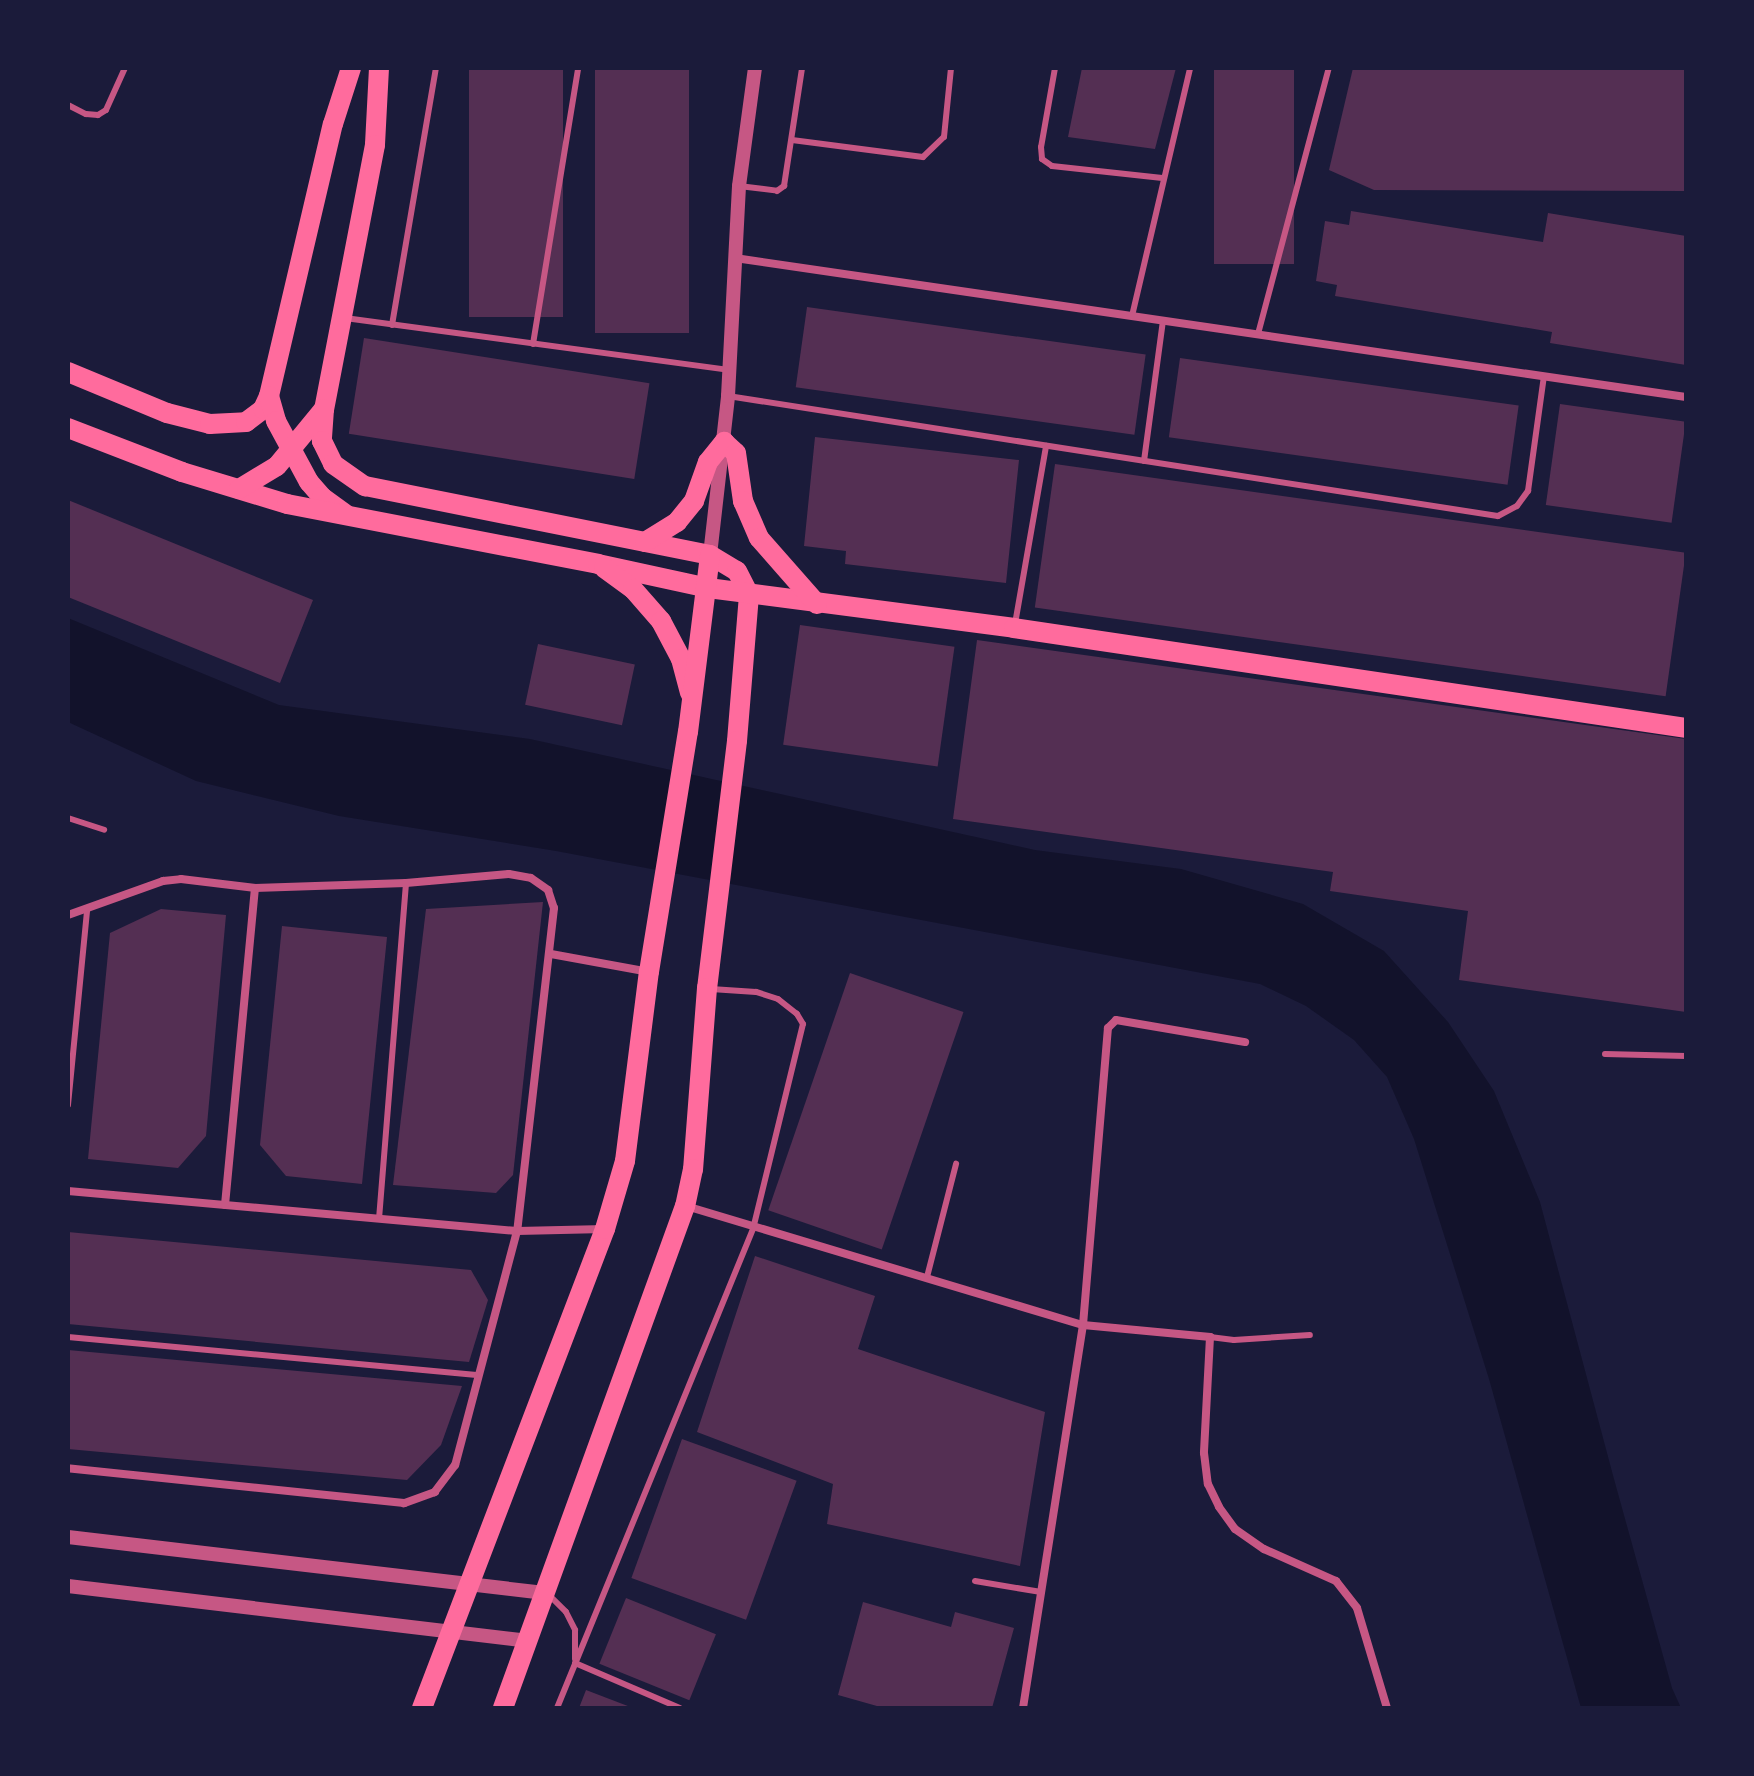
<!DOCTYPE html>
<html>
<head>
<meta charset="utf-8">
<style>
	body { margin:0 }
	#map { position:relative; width:1754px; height:1776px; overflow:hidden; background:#1b1b3a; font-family:"Zilla Slab",serif }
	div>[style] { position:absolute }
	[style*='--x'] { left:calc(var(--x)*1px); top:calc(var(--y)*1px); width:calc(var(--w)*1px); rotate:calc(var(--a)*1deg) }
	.water>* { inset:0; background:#12122b }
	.building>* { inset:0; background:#542f53; transform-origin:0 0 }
	.service>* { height:6px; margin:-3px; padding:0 3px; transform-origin:3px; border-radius:3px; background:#c65784 }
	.minor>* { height:8px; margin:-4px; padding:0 4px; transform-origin:4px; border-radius:4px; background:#c65784 }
	.tertiary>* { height:14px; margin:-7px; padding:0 7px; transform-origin:7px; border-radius:7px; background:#c65784 }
	.primary>* { height:20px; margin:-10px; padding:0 10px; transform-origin:10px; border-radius:10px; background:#ff6b9d }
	span { translate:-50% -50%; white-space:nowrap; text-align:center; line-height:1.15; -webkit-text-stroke:8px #1b1b3a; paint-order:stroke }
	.frame { position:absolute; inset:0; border:70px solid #1b1b3a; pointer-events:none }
</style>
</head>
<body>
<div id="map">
	<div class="water">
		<i style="clip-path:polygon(68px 618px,279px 705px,530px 739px,1035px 850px,1181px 869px,1303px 904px,1384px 951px,1448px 1022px,1494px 1091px,1540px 1202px,1614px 1479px,1672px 1688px,1681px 1708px,1581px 1708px,1489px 1379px,1414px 1139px,1387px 1077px,1354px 1040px,1306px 1006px,1260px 984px,556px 851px,339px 816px,196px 781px,68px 722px)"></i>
	</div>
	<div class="building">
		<i style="left:469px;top:68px;width:94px;height:249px"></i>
		<i style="left:595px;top:68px;width:94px;height:265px"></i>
		<i style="clip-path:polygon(1082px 68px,1176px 68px,1155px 149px,1068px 137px)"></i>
		<i style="left:1214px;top:68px;width:80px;height:196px"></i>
		<i style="clip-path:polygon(1353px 68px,1686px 68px,1686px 191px,1374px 190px,1329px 170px)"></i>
		<i style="clip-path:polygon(1351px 211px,1543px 242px,1548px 213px,1686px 236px,1686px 365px,1550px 343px,1552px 332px,1335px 296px,1337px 285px,1316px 281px,1325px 221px,1349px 225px)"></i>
		<i style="left:807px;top:307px;width:342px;height:81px;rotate:8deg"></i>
		<i style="left:364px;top:338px;width:289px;height:97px;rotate:9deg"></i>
		<i style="left:1180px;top:358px;width:342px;height:80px;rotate:8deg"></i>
		<i style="left:1560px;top:404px;width:127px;height:102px;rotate:8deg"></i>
		<i style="clip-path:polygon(815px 437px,1019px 460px,1006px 583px,845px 564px,846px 551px,804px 546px)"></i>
		<i style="left:1055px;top:464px;width:637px;height:145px;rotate:8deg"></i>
		<i style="clip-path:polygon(68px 500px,313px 600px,280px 683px,68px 597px)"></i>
		<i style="left:800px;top:625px;width:156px;height:121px;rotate:8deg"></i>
		<i style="clip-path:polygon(977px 640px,1686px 739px,1686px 1012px,1459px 980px,1468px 911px,1330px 891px,1333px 872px,953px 819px)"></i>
		<i style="left:538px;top:644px;width:99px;height:62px;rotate:12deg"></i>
		<i style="clip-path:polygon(543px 902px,513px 1175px,496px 1193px,393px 1185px,426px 909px)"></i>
		<i style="clip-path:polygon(161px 909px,226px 915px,206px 1136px,178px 1168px,88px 1159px,110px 933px)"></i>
		<i style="clip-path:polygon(282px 926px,387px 937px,362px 1184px,286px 1176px,260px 1145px)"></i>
		<i style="left:850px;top:973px;width:120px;height:251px;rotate:19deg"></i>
		<i style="clip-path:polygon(68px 1232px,471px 1270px,488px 1300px,469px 1362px,68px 1324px)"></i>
		<i style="clip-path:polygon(755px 1256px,875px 1296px,858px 1349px,1045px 1412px,1020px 1566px,827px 1524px,833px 1484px,697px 1432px)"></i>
		<i style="clip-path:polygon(68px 1350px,462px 1386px,441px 1445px,407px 1480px,68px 1449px)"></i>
		<i style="left:682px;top:1439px;width:122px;height:148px;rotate:20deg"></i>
		<i style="left:626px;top:1598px;width:97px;height:71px;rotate:22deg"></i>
		<i style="clip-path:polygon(863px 1602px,951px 1627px,955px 1612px,1014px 1628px,992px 1708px,884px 1708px,838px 1695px)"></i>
		<i style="clip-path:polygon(586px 1690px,633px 1708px,579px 1708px)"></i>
	</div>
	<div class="service">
		<i style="--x:1055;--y:68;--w:80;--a:100"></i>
		<i style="--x:1041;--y:147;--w:12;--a:85"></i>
		<i style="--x:1042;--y:159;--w:12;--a:35"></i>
		<i style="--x:1052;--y:166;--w:111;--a:6.2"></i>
		<i style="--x:68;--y:105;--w:20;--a:27"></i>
		<i style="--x:86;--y:114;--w:12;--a:5"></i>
		<i style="--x:98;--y:115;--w:9;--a:-32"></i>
		<i style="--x:106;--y:110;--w:46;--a:-65.7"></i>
		<i style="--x:792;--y:140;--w:132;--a:7.4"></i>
		<i style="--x:923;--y:157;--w:29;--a:-44"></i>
		<i style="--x:944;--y:137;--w:69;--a:-84.2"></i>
		<i style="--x:739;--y:186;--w:38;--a:7"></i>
		<i style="--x:777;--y:191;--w:9;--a:-36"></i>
		<i style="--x:784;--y:186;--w:119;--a:-81.3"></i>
		<i style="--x:1132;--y:316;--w:255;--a:-76.8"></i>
		<i style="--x:345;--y:318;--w:387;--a:7.7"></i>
		<i style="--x:392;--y:325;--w:261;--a:-80.3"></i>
		<i style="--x:1258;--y:334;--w:275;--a:-75.1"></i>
		<i style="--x:533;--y:344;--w:280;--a:-80.7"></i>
		<i style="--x:728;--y:396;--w:779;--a:8.86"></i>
		<i style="--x:1498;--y:516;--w:21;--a:-28"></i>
		<i style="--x:1517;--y:506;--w:19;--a:-54"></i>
		<i style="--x:1528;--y:491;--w:116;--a:-82.1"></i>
		<i style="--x:1144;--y:461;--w:141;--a:-82.3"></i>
		<i style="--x:1015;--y:624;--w:181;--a:-80.1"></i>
		<i style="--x:68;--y:818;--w:38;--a:18"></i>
		<i style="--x:1605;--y:1054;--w:81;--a:1.4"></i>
		<i style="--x:68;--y:1105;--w:196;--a:-84.4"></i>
		<i style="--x:379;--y:1219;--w:337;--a:-85.4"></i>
		<i style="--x:927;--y:1277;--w:117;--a:-75.6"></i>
		<i style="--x:68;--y:1337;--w:413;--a:5.3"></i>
		<i style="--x:1210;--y:1337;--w:24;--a:7"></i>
		<i style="--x:1234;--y:1340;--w:76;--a:-3.8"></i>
		<i style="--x:975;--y:1581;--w:67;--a:9.5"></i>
		<i style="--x:549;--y:1595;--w:24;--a:45"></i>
		<i style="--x:566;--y:1612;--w:20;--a:63"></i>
		<i style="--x:575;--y:1630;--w:29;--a:90"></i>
		<i style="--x:575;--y:1663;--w:114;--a:23.2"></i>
		<i style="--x:557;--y:1708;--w:518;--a:-67.75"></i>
		<i style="--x:753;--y:1229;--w:211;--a:-76.3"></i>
		<i style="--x:803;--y:1024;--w:12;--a:-121"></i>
		<i style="--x:797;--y:1014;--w:24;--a:-142"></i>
		<i style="--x:778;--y:999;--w:23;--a:-162"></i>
		<i style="--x:756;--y:992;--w:45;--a:-176.2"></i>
	</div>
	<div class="minor">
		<i style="--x:735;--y:258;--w:961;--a:8.32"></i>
		<i style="--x:68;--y:915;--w:101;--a:-19.7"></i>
		<i style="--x:163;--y:881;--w:18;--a:-6"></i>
		<i style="--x:181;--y:879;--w:75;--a:6.9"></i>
		<i style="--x:255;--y:888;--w:151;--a:-1.9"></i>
		<i style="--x:406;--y:883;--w:103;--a:-5"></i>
		<i style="--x:509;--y:874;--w:22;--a:10"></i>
		<i style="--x:531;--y:878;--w:21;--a:35"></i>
		<i style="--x:548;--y:890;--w:19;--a:72"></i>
		<i style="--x:554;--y:908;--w:325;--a:96.5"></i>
		<i style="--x:517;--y:1231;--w:242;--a:104.8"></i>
		<i style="--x:455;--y:1465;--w:34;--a:127"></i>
		<i style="--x:435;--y:1492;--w:33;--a:160"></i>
		<i style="--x:404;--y:1503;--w:338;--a:-174.1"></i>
		<i style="--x:551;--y:954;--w:100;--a:10.4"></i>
		<i style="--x:68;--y:1191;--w:451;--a:5.1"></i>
		<i style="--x:517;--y:1231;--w:88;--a:-1.3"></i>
		<i style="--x:225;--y:1205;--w:318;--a:-84.6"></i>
		<i style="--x:686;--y:1206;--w:414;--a:16.7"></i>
		<i style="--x:1083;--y:1325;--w:128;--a:5.4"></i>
		<i style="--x:1210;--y:1337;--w:116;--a:93"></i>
		<i style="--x:1204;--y:1453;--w:31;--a:83"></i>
		<i style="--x:1208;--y:1484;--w:25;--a:64"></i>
		<i style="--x:1219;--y:1507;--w:27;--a:54"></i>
		<i style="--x:1235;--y:1529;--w:35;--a:35"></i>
		<i style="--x:1264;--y:1549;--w:79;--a:24"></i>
		<i style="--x:1336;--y:1581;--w:34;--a:52"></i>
		<i style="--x:1357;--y:1608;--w:104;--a:73.3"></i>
		<i style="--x:1023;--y:1708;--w:388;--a:-81.1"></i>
		<i style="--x:1083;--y:1325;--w:298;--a:-85.2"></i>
		<i style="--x:1108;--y:1028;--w:11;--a:-45"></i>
		<i style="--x:1116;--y:1020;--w:131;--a:9.7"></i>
	</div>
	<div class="tertiary">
		<i style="--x:710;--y:555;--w:160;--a:-83.5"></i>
		<i style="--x:728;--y:396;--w:210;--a:-87"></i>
		<i style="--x:739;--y:186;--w:119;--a:-82.3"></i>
		<i style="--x:68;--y:1537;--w:482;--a:6.7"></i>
		<i style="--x:68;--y:1586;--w:462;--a:6.8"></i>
	</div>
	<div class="primary">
		<i style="--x:379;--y:68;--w:77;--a:93"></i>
		<i style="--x:375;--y:145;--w:269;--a:100.9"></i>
		<i style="--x:324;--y:409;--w:32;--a:94"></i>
		<i style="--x:322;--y:441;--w:25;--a:64"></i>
		<i style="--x:333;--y:464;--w:39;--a:35"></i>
		<i style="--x:365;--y:486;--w:352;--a:11.3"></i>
		<i style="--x:710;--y:555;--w:31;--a:31"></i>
		<i style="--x:737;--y:571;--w:27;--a:63"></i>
		<i style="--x:749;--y:595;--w:146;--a:94.7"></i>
		<i style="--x:737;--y:741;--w:249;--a:96.9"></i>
		<i style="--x:707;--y:988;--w:182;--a:94.4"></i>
		<i style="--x:693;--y:1169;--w:38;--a:102"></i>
		<i style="--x:685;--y:1206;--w:534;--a:109.93"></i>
		<i style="--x:68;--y:372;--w:107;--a:22.5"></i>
		<i style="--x:167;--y:413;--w:44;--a:14.3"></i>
		<i style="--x:210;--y:424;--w:36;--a:-3"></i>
		<i style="--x:246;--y:422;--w:21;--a:-37"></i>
		<i style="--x:263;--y:409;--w:14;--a:-65"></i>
		<i style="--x:269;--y:396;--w:279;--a:-76.8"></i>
		<i style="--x:333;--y:124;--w:59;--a:-72.2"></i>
		<i style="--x:269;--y:396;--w:26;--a:74"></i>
		<i style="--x:276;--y:421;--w:69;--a:61.6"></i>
		<i style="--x:309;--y:482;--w:20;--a:49"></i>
		<i style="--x:322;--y:497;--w:29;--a:36"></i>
		<i style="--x:68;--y:428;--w:122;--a:21.1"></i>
		<i style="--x:182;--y:472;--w:110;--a:16.9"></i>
		<i style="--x:287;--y:504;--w:317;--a:10.9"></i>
		<i style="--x:598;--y:564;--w:113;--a:12.3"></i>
		<i style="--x:708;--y:588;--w:309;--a:7.4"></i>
		<i style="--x:1014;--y:628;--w:679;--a:8.46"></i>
		<i style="--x:239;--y:489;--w:44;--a:-31.2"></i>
		<i style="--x:277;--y:466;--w:74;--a:-50.5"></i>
		<i style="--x:645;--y:542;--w:38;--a:-32"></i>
		<i style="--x:677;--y:522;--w:27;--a:-51"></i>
		<i style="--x:694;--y:501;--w:41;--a:-70.3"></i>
		<i style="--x:708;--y:462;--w:26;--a:-51"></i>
		<i style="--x:724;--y:442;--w:16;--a:43"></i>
		<i style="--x:736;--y:453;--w:49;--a:81.7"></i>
		<i style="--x:743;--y:501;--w:40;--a:66.6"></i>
		<i style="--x:759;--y:538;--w:88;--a:48.7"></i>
		<i style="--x:604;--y:568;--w:36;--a:36"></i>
		<i style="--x:633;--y:589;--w:43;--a:48.8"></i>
		<i style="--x:661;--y:621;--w:43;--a:62.2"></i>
		<i style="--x:681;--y:659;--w:35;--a:75"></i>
		<i style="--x:422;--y:1708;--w:513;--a:-69.09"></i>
		<i style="--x:605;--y:1229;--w:71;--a:-73.6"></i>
		<i style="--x:625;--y:1161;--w:191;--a:-82.8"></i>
		<i style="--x:649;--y:972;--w:243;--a:-80.8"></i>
		<i style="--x:688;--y:732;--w:178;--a:-82.9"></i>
	</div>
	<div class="frame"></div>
</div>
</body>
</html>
